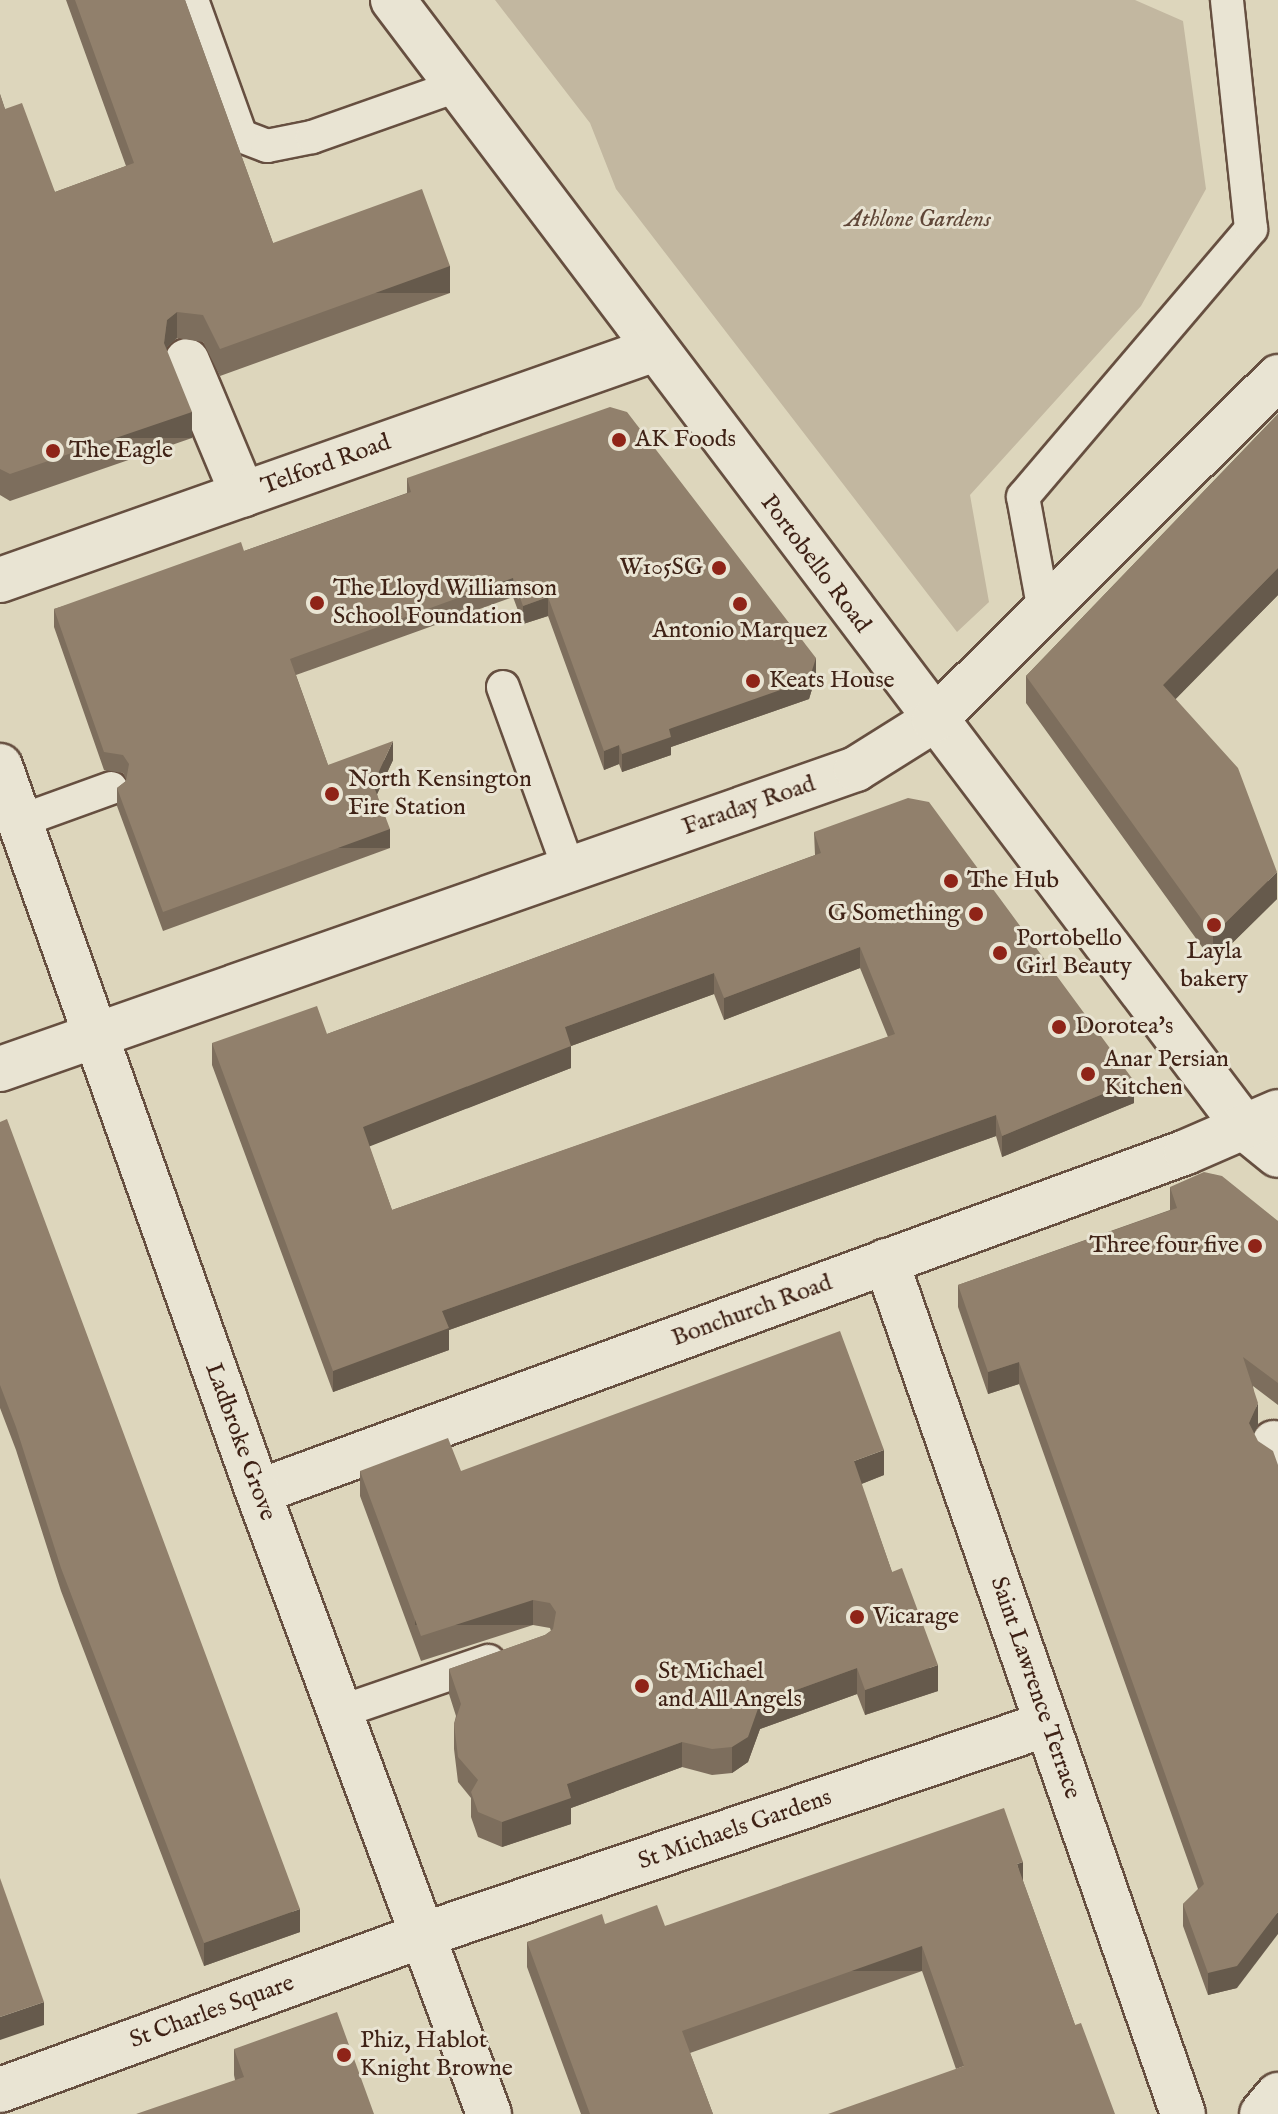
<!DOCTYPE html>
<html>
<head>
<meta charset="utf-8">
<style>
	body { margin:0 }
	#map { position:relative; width:1278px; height:2114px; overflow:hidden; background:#ddd6bc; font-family:"IM FELL English",serif }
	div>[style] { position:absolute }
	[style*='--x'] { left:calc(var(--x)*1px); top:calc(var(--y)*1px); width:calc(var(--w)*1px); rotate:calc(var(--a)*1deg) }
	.green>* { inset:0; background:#c2b7a0 }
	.roads { filter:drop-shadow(2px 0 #664f40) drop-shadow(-2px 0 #664f40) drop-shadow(0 2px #664f40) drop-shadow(0 -2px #664f40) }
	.lane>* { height:32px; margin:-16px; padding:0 16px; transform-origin:16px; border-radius:16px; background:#e9e4d3 }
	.street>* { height:44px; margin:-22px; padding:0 22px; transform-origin:22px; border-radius:22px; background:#e9e4d3 }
	.secondary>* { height:44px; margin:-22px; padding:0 22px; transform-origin:22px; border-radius:22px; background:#e9e4d3 }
	.wall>* { inset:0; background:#7d6e5d }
	.shaded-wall>* { inset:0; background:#665a4c; transform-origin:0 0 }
	.building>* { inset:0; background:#91806c }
	.dots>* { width:22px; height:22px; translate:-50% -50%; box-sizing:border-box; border:4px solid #e9e4d3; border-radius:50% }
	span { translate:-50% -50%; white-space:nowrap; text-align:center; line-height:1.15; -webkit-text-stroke:6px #e9e4d3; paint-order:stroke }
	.park-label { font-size:24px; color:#604738; font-style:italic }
	.poi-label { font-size:24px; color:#3f2216 }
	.left { translate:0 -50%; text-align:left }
	.right { translate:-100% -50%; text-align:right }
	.street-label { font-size:24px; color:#3f2216 }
</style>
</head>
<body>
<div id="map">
	<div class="green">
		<i style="clip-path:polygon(495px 0,1135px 0,1183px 21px,1206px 189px,1141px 306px,970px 495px,989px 602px,957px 632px,616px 189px,590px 123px)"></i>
	</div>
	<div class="roads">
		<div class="lane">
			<i style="--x:192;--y:0;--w:145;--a:70.2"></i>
			<i style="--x:241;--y:136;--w:28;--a:21"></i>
			<i style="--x:267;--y:146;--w:46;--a:-11.3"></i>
			<i style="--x:312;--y:137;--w:154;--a:-19.4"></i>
			<i style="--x:1044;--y:611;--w:116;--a:-100.4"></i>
			<i style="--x:1023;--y:497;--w:352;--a:-49.6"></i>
			<i style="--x:1251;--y:229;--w:230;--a:-96"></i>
			<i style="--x:503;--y:687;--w:194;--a:70.1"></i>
			<i style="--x:20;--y:821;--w:97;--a:-19.9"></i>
			<i style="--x:340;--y:1712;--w:157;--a:-19"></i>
		</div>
		<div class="street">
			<i style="--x:393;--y:0;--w:1415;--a:52.93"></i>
			<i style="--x:1246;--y:1129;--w:41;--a:39.1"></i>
			<i style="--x:187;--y:361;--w:145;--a:67.3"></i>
			<i style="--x:0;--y:580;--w:691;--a:-19.43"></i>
			<i style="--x:0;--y:1069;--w:907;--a:-19.31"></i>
			<i style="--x:856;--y:769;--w:92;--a:-32.1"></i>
			<i style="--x:934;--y:720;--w:486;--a:-44.9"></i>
			<i style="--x:886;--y:1261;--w:903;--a:70.8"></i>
			<i style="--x:1274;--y:1443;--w:7;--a:56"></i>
			<i style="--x:258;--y:1492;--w:988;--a:-20.12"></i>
			<i style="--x:1186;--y:1152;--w:100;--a:-23.5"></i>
			<i style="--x:0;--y:2090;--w:451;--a:-20.1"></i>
			<i style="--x:423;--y:1935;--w:659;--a:-18.68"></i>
		</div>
		<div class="secondary">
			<i style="--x:0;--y:766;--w:770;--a:70.44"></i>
			<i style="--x:258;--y:1492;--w:664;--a:69.63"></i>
			<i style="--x:1262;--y:2114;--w:25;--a:-50"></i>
		</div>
	</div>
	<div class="wall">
		<i style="clip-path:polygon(66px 0,185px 0,273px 243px,450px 293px,220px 376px,203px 342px,177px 338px,167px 347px,166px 350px,192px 438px,10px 501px,0 495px,0 94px,5px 109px,55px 192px,126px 166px)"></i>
		<i style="clip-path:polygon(1278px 414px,1278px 595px,1175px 699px,1277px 899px,1213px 962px,1026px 703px,1026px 676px)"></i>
		<i style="clip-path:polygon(407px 478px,816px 676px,809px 699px,671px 747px,671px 755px,622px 772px,619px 764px,604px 770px,548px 616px,523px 624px,513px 597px,296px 675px,328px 765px,393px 760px,377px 794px,390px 848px,163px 931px,117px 806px,117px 788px,126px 781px,126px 779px,123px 773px,104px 770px,54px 627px,54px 609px,244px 551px,407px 493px)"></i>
		<i style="clip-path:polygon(evenodd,814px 832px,1134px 1103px,1002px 1157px,996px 1136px,449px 1330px,449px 1350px,333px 1392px,212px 1065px,212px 1043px,327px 1034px,815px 855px,814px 832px,860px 968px,888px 1037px,392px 1210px,369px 1146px,571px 1068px,571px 1046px,714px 994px,724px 1020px,860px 968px)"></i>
		<i style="clip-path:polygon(0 1122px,300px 1932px,204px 1966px,61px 1591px,16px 1450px,0 1408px)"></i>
		<i style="clip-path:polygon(1170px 1187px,1278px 1221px,1278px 1405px,1253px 1386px,1258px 1425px,1254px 1434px,1237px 1988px,1208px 1995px,1183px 1926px,1183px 1904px,1198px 1889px,1019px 1384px,988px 1394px,958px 1307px,958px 1285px,1170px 1210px)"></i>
		<i style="clip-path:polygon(360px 1471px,461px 1471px,884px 1475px,861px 1484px,892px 1572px,938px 1691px,865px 1715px,857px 1694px,760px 1729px,748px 1762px,732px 1773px,712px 1775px,682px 1767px,571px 1808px,571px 1824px,502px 1847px,478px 1837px,471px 1817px,471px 1798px,458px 1782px,454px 1749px,454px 1724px,456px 1716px,449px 1694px,449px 1669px,545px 1635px,551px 1631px,550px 1628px,533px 1625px,421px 1661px,360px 1496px)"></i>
		<i style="clip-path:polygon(1023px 1881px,1075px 2025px,956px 2069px,922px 1971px,690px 2053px,713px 2114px,581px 2114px,527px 1967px,527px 1942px,605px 1924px,665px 1926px)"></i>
		<i style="clip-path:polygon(234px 2049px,374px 2114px,235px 2080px,234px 2075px)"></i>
	</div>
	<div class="shaded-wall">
		<i style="left:450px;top:266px;width:27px;height:245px;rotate:90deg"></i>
		<i style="clip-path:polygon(177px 312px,177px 338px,167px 347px,164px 370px,164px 343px,167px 320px)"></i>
		<i style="left:192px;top:412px;width:26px;height:192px;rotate:90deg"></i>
		<i style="clip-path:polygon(1278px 568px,1278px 595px,1163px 712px,1163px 685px)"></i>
		<i style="left:513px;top:578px;width:19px;height:237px;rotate:90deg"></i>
		<i style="clip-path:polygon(548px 597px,548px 616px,523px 624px,523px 606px)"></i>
		<i style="clip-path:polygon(816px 658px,816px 676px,809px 699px,671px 747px,671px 755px,622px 772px,622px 754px,669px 729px)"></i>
		<i style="clip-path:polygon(393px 741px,393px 760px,373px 803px,373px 784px)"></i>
		<i style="clip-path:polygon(619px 745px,619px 764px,604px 770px,604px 751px)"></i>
		<i style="left:390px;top:829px;width:19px;height:242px;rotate:90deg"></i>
		<i style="clip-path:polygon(1277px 872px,1277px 899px,1213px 962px,1213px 935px)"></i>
		<i style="clip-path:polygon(860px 947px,860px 968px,724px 1020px,724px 998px)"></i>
		<i style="clip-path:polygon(714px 973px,714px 994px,571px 1046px,571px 1068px,363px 1149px,363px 1127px,565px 1027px)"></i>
		<i style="clip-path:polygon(1134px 1081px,1134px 1103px,1002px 1157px,1002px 1136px)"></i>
		<i style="clip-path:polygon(996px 1115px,996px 1136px,449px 1330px,449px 1350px,333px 1392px,333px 1371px,442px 1311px)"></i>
		<i style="clip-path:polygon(1019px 1362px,1019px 1384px,988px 1394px,988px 1372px)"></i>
		<i style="clip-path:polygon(1258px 1403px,1258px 1425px,1249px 1445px,1249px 1423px)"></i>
		<i style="clip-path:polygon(884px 1450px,884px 1475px,854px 1487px,854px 1461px)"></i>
		<i style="left:533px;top:1600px;width:25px;height:118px;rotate:90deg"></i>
		<i style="clip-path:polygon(938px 1665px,938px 1691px,865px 1715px,865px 1690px)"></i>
		<i style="clip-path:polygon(857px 1668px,857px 1694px,760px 1729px,748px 1762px,732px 1773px,732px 1747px,760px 1703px)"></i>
		<i style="clip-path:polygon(682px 1742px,682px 1767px,571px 1808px,571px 1824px,502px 1847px,502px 1822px,567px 1784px)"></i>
		<i style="clip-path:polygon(1023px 1862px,1023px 1887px,1017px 1864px)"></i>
		<i style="clip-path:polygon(300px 1909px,300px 1932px,204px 1966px,204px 1943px)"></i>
		<i style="clip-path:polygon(1278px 1912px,1278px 1934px,1237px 1988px,1208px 1995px,1208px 1973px)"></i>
		<i style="left:922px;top:1946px;width:25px;height:255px;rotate:90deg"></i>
		<i style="clip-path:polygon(44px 2002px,44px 2025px,0 2040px,0 2017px)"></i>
	</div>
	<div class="building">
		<i style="clip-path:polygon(75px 0,185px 0,273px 243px,422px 189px,450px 266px,220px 349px,203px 315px,177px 312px,167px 320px,164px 343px,192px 412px,10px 474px,0 469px,0 94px,5px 109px,22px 103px,55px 192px,134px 163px)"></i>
		<i style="clip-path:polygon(610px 407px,627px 412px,816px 658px,809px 680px,669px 729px,671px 737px,622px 754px,619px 745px,604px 751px,548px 597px,523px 606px,513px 578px,290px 659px,328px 765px,393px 741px,373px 784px,390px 829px,163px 912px,117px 788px,126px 781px,129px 764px,123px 755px,104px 752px,54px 609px,241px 542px,244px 551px,411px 492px,407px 478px)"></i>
		<i style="clip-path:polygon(1278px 414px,1278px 568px,1163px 685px,1238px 768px,1277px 872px,1213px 935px,1026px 676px)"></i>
		<i style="clip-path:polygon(evenodd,908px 798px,929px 802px,1134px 1081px,1002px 1136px,996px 1115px,442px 1311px,449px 1328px,333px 1371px,212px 1043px,317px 1006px,327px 1034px,821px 853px,814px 832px,908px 798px,860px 947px,895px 1034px,392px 1210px,363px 1127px,571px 1046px,565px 1027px,714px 973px,724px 998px,860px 947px)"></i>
		<i style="clip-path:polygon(7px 1119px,300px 1909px,204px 1943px,61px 1568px,16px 1427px,0 1385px,0 1122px)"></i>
		<i style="clip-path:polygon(1204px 1172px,1222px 1176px,1278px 1221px,1278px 1383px,1243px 1357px,1258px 1403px,1249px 1423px,1258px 1441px,1273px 1451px,1278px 1465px,1278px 1912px,1237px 1966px,1208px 1973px,1183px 1904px,1204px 1884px,1019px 1362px,988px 1372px,958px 1285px,1177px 1208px,1170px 1187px)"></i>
		<i style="clip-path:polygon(840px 1331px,884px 1450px,854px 1461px,892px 1572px,902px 1568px,938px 1665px,865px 1690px,857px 1668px,760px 1703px,748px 1737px,732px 1747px,712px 1749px,682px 1742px,567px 1784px,571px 1798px,502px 1822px,478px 1812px,471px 1792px,478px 1780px,458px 1757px,454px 1724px,461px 1704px,449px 1669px,545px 1635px,553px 1629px,556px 1612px,550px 1603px,533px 1600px,421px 1636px,360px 1471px,448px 1438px,461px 1471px)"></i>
		<i style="clip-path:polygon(1004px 1808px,1023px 1862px,1017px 1864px,1075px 2025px,1081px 2023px,1115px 2114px,828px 2114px,964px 2066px,922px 1946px,682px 2031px,713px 2114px,590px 2114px,527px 1942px,602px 1914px,605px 1924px,657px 1905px,665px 1926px)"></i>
		<i style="clip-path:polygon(0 1878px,44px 2002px,0 2017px)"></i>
		<i style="clip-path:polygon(337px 2012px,374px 2114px,136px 2114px,244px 2077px,234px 2049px)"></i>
	</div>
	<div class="dots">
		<i style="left:619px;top:440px;background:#8f2418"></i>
		<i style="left:53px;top:451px;background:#8f2418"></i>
		<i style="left:719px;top:568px;background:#8f2418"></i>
		<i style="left:317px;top:603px;background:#8f2418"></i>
		<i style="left:740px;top:604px;background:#8f2418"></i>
		<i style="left:753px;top:681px;background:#8f2418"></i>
		<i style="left:332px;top:794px;background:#8f2418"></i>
		<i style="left:951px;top:881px;background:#8f2418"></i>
		<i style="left:976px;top:914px;background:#8f2418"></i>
		<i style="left:1214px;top:925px;background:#8f2418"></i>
		<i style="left:1000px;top:953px;background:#8f2418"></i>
		<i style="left:1059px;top:1027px;background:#8f2418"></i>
		<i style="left:1088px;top:1074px;background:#8f2418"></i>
		<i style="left:1255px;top:1246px;background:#8f2418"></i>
		<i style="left:857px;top:1617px;background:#8f2418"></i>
		<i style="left:642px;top:1686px;background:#8f2418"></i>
		<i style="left:344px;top:2055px;background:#8f2418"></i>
	</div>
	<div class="park-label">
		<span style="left:918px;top:220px">Athlone Gardens</span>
	</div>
	<div class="poi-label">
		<span class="left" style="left:635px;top:440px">AK Foods</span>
		<span class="left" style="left:69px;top:451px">The Eagle</span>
		<span class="right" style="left:703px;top:568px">W105SG</span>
		<span class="left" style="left:333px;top:603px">The Lloyd Williamson<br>School Foundation</span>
		<span style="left:740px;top:631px">Antonio Marquez</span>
		<span class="left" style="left:769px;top:681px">Keats House</span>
		<span class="left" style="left:348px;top:794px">North Kensington<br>Fire Station</span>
		<span class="left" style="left:967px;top:881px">The Hub</span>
		<span class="right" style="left:960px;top:914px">G Something</span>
		<span class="left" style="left:1016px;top:953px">Portobello<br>Girl Beauty</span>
		<span style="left:1214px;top:966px">Layla<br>bakery</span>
		<span class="left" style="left:1075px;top:1027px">Dorotea's</span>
		<span class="left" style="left:1104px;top:1074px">Anar Persian<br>Kitchen</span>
		<span class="right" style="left:1239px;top:1246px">Three four five</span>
		<span class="left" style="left:873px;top:1617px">Vicarage</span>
		<span class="left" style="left:658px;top:1686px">St Michael<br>and All Angels</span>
		<span class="left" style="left:360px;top:2055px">Phiz, Hablot<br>Knight Browne</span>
	</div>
	<div class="street-label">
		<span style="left:326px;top:465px;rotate:-20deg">Telford Road</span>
		<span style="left:815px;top:564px;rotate:53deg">Portobello Road</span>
		<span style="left:749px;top:806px;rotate:-19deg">Faraday Road</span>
		<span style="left:752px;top:1311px;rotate:-20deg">Bonchurch Road</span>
		<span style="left:240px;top:1442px;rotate:70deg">Ladbroke Grove</span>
		<span style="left:1035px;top:1688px;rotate:71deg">Saint Lawrence Terrace</span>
		<span style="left:735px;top:1830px;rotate:-19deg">St Michaels Gardens</span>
		<span style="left:212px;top:2012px;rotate:-20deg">St Charles Square</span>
	</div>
</div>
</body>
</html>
